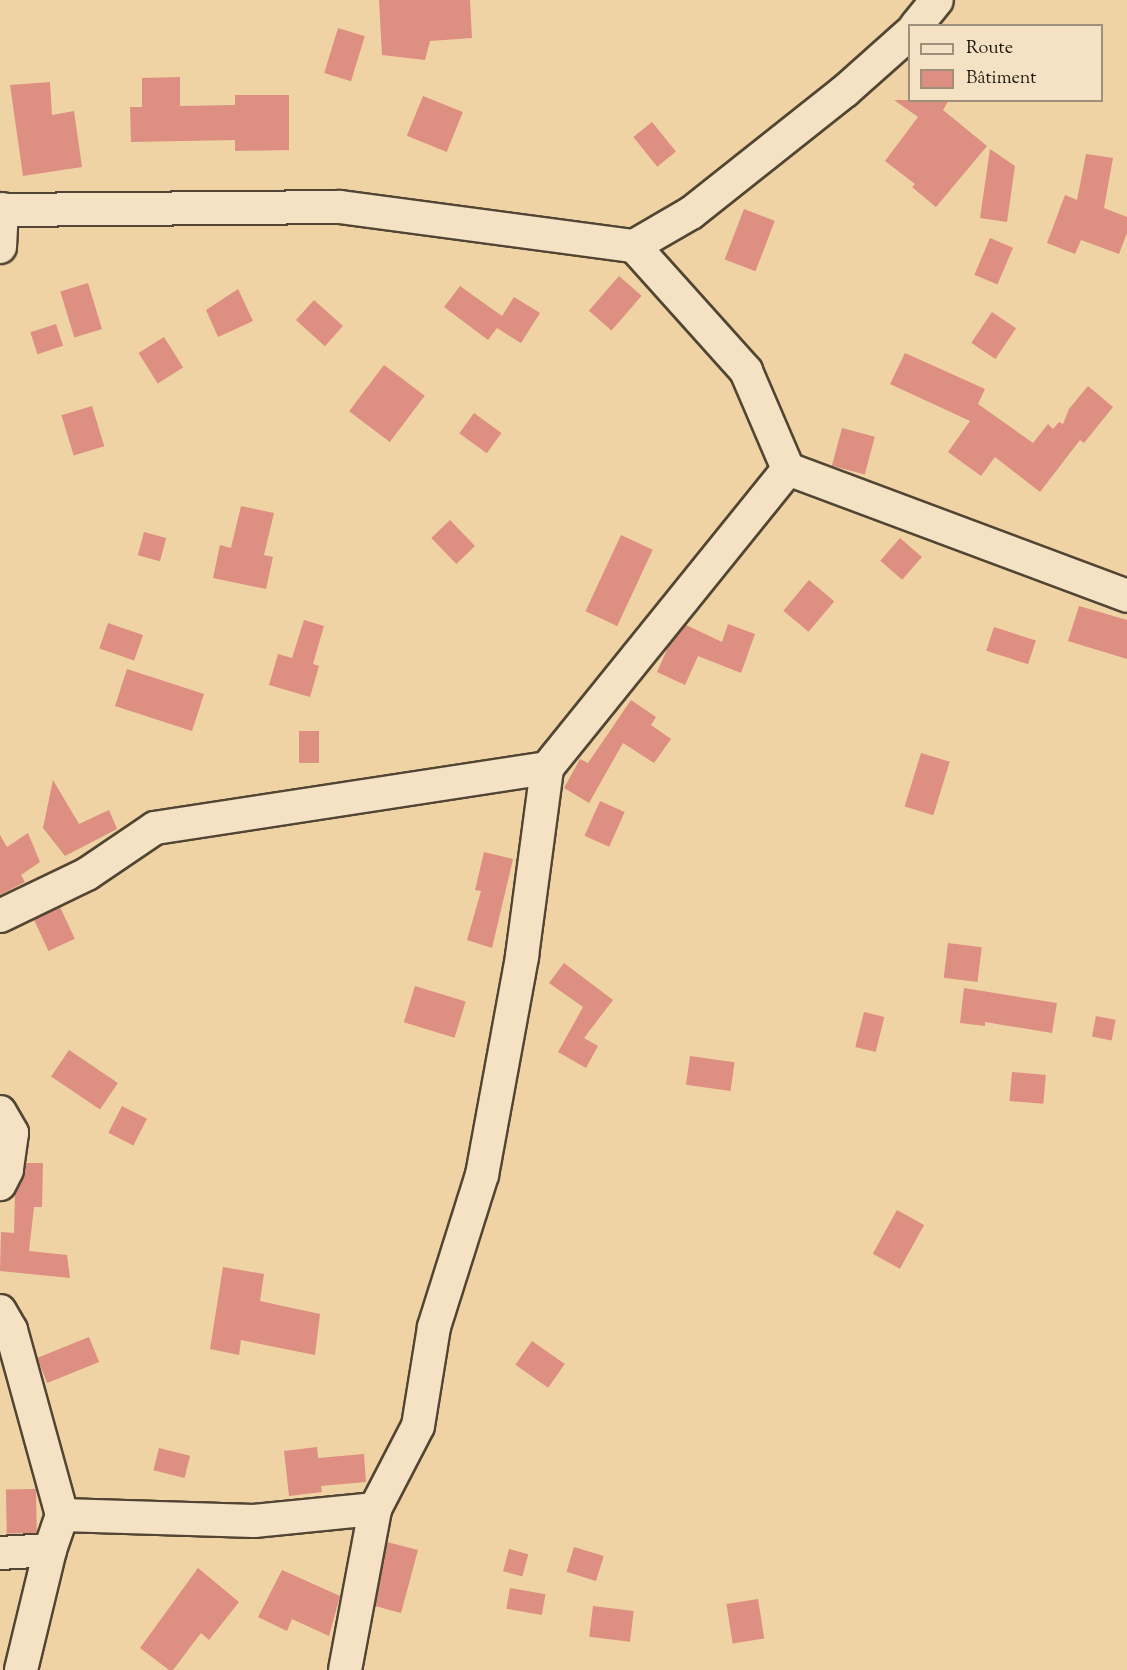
<!DOCTYPE html>
<html>
<head>
<meta charset="utf-8">
<style>
	body { margin:0 }
	#map { position:relative; width:1127px; height:1670px; overflow:hidden; background:#efd3a4; font-family:"Sorts Mill Goudy",serif }
	div>[style] { position:absolute }
	[style*='--x'] { left:calc(var(--x)*1px); top:calc(var(--y)*1px); width:calc(var(--w)*1px); rotate:calc(var(--a)*1deg) }
	.building>* { inset:0; background:#dd8f82; transform-origin:0 0 }
	.roads { filter:drop-shadow(2px 0 #524533) drop-shadow(-2px 0 #524533) drop-shadow(0 2px #524533) drop-shadow(0 -2px #524533) }
	.minor>* { height:32px; margin:-16px; padding:0 16px; transform-origin:16px; border-radius:16px; background:#f5e2c4 }
	span { translate:-50% -50%; white-space:nowrap; text-align:center; line-height:1.15; -webkit-text-stroke:4.5px #f5e2c4; paint-order:stroke }
	.legend { position:absolute; left:908px; top:24px; width:195px; height:78px; box-sizing:border-box; background:#f5e2c4; border:2px solid #9f907b; margin:0; padding:8px 10px; list-style:none; font-size:18px; color:#1e160d }
	.legend li { display:flex; align-items:center; gap:12px; height:30px }
	.legend b { width:30px; border:2px solid #9f907b }
</style>
</head>
<body>
<div id="map">
	<div class="building">
		<i style="clip-path:polygon(379px 0,470px 0,472px 38px,430px 41px,425px 60px,382px 55px)"></i>
		<i style="left:338px;top:28px;width:28px;height:47px;rotate:17deg"></i>
		<i style="clip-path:polygon(180px 77px,180px 106px,235px 105px,235px 95px,289px 95px,289px 150px,235px 151px,235px 140px,131px 142px,130px 107px,142px 107px,142px 78px)"></i>
		<i style="clip-path:polygon(50px 82px,52px 115px,74px 111px,82px 167px,23px 176px,10px 85px)"></i>
		<i style="left:423px;top:96px;width:43px;height:43px;rotate:22deg"></i>
		<i style="clip-path:polygon(894px 100px,949px 100px,943px 110px,987px 146px,936px 207px,912px 187px,915px 184px,885px 161px,918px 117px)"></i>
		<i style="left:652px;top:122px;width:38px;height:24px;rotate:51deg"></i>
		<i style="clip-path:polygon(990px 149px,1015px 166px,1007px 222px,980px 218px)"></i>
		<i style="clip-path:polygon(1086px 154px,1113px 158px,1104px 208px,1127px 217px,1127px 233px,1119px 254px,1081px 240px,1075px 254px,1047px 243px,1065px 195px,1077px 200px)"></i>
		<i style="left:744px;top:209px;width:33px;height:54px;rotate:21deg"></i>
		<i style="left:990px;top:238px;width:25px;height:40px;rotate:23deg"></i>
		<i style="left:619px;top:276px;width:30px;height:46px;rotate:41deg"></i>
		<i style="left:88px;top:283px;width:48px;height:29px;rotate:73deg"></i>
		<i style="clip-path:polygon(460px 286px,502px 316px,514px 297px,540px 313px,521px 343px,497px 328px,488px 340px,444px 307px)"></i>
		<i style="clip-path:polygon(238px 289px,253px 321px,218px 337px,206px 310px)"></i>
		<i style="left:314px;top:300px;width:39px;height:27px;rotate:42deg"></i>
		<i style="left:992px;top:312px;width:29px;height:37px;rotate:34deg"></i>
		<i style="left:56px;top:324px;width:23px;height:27px;rotate:72deg"></i>
		<i style="left:164px;top:337px;width:36px;height:30px;rotate:58deg"></i>
		<i style="clip-path:polygon(905px 353px,985px 389px,978px 404px,1033px 443px,1048px 424px,1053px 429px,1059px 422px,1063px 424px,1069px 409px,1088px 386px,1113px 407px,1084px 443px,1080px 440px,1040px 492px,995px 457px,981px 476px,948px 452px,970px 421px,890px 384px)"></i>
		<i style="left:384px;top:365px;width:51px;height:58px;rotate:37deg"></i>
		<i style="left:92px;top:406px;width:42px;height:32px;rotate:73deg"></i>
		<i style="left:474px;top:413px;width:34px;height:25px;rotate:36deg"></i>
		<i style="left:842px;top:428px;width:34px;height:39px;rotate:15deg"></i>
		<i style="clip-path:polygon(241px 506px,274px 513px,264px 555px,273px 557px,266px 589px,213px 578px,220px 545px,231px 548px)"></i>
		<i style="left:450px;top:520px;width:36px;height:26px;rotate:46deg"></i>
		<i style="left:144px;top:532px;width:23px;height:24px;rotate:15deg"></i>
		<i style="left:621px;top:535px;width:35px;height:84px;rotate:25deg"></i>
		<i style="left:900px;top:538px;width:29px;height:30px;rotate:41deg"></i>
		<i style="left:809px;top:580px;width:33px;height:40px;rotate:40deg"></i>
		<i style="clip-path:polygon(1079px 606px,1127px 620px,1127px 659px,1068px 641px)"></i>
		<i style="clip-path:polygon(304px 620px,324px 626px,313px 664px,319px 666px,310px 697px,269px 685px,278px 654px,292px 658px)"></i>
		<i style="left:108px;top:623px;width:37px;height:27px;rotate:19deg"></i>
		<i style="clip-path:polygon(728px 624px,755px 634px,741px 673px,698px 656px,685px 685px,657px 672px,669px 645px,686px 625px,722px 642px)"></i>
		<i style="left:994px;top:627px;width:44px;height:25px;rotate:18deg"></i>
		<i style="left:127px;top:669px;width:81px;height:39px;rotate:18deg"></i>
		<i style="clip-path:polygon(631px 700px,656px 717px,651px 725px,671px 739px,654px 763px,623px 743px,589px 803px,564px 788px,580px 759px,588px 763px)"></i>
		<i style="left:299px;top:731px;width:20px;height:32px"></i>
		<i style="left:921px;top:753px;width:30px;height:56px;rotate:17deg"></i>
		<i style="clip-path:polygon(53px 780px,79px 824px,109px 810px,117px 829px,65px 856px,43px 828px)"></i>
		<i style="left:600px;top:801px;width:27px;height:38px;rotate:24deg"></i>
		<i style="clip-path:polygon(28px 833px,40px 862px,21px 875px,25px 882px,0 895px,0 835px,7px 847px)"></i>
		<i style="clip-path:polygon(484px 852px,513px 859px,492px 948px,467px 940px,481px 891px,475px 890px)"></i>
		<i style="left:60px;top:907px;width:35px;height:29px;rotate:65deg"></i>
		<i style="left:948px;top:943px;width:34px;height:35px;rotate:7deg"></i>
		<i style="clip-path:polygon(564px 963px,613px 1000px,584px 1038px,598px 1046px,586px 1068px,558px 1052px,583px 1007px,549px 983px)"></i>
		<i style="left:415px;top:986px;width:53px;height:38px;rotate:17deg"></i>
		<i style="clip-path:polygon(964px 988px,1057px 1003px,1052px 1033px,985px 1022px,985px 1026px,960px 1023px)"></i>
		<i style="left:864px;top:1012px;width:21px;height:36px;rotate:14deg"></i>
		<i style="left:1096px;top:1016px;width:20px;height:21px;rotate:11deg"></i>
		<i style="left:69px;top:1050px;width:59px;height:32px;rotate:34deg"></i>
		<i style="left:690px;top:1056px;width:45px;height:29px;rotate:8deg"></i>
		<i style="left:1012px;top:1072px;width:34px;height:29px;rotate:5deg"></i>
		<i style="left:122px;top:1106px;width:28px;height:30px;rotate:27deg"></i>
		<i style="clip-path:polygon(26px 1163px,43px 1163px,42px 1207px,34px 1207px,29px 1251px,67px 1255px,70px 1278px,0 1271px,1px 1232px,14px 1233px,15px 1193px)"></i>
		<i style="left:897px;top:1210px;width:31px;height:50px;rotate:29deg"></i>
		<i style="clip-path:polygon(223px 1267px,264px 1274px,260px 1301px,320px 1314px,315px 1355px,241px 1340px,239px 1355px,210px 1349px)"></i>
		<i style="left:89px;top:1337px;width:27px;height:56px;rotate:68deg"></i>
		<i style="left:532px;top:1341px;width:40px;height:29px;rotate:35deg"></i>
		<i style="clip-path:polygon(317px 1447px,318px 1458px,364px 1454px,366px 1482px,321px 1486px,322px 1492px,289px 1496px,284px 1451px)"></i>
		<i style="left:159px;top:1448px;width:32px;height:23px;rotate:14deg"></i>
		<i style="left:36px;top:1489px;width:44px;height:30px;rotate:89deg"></i>
		<i style="clip-path:polygon(387px 1542px,418px 1550px,401px 1613px,375px 1606px)"></i>
		<i style="left:574px;top:1547px;width:31px;height:26px;rotate:17deg"></i>
		<i style="left:509px;top:1549px;width:20px;height:23px;rotate:15deg"></i>
		<i style="clip-path:polygon(198px 1568px,239px 1602px,209px 1640px,201px 1633px,173px 1670px,169px 1670px,140px 1648px)"></i>
		<i style="clip-path:polygon(282px 1570px,340px 1596px,329px 1636px,292px 1619px,287px 1631px,258px 1617px)"></i>
		<i style="left:510px;top:1588px;width:36px;height:21px;rotate:10deg"></i>
		<i style="left:758px;top:1599px;width:40px;height:32px;rotate:81deg"></i>
		<i style="left:593px;top:1606px;width:41px;height:31px;rotate:7deg"></i>
	</div>
	<div class="roads">
		<div class="minor">
			<i style="--x:916;--y:26;--w:33;--a:-51"></i>
			<i style="--x:0;--y:210;--w:340;--a:-0.5"></i>
			<i style="--x:340;--y:207;--w:297;--a:7.6"></i>
			<i style="--x:634;--y:246;--w:168;--a:48.1"></i>
			<i style="--x:746;--y:371;--w:107;--a:66.8"></i>
			<i style="--x:788;--y:469;--w:362;--a:20.5"></i>
			<i style="--x:634;--y:246;--w:66;--a:-30.1"></i>
			<i style="--x:691;--y:213;--w:196;--a:-38.4"></i>
			<i style="--x:845;--y:91;--w:87;--a:-41.7"></i>
			<i style="--x:0;--y:247;--w:38;--a:-87"></i>
			<i style="--x:0;--y:916;--w:97;--a:-25.8"></i>
			<i style="--x:87;--y:874;--w:82;--a:-34.1"></i>
			<i style="--x:155;--y:828;--w:397;--a:-8.7"></i>
			<i style="--x:0;--y:1112;--w:24;--a:60"></i>
			<i style="--x:12;--y:1133;--w:37;--a:98"></i>
			<i style="--x:7;--y:1170;--w:16;--a:117"></i>
			<i style="--x:0;--y:1311;--w:22;--a:60"></i>
			<i style="--x:11;--y:1330;--w:192;--a:74.6"></i>
			<i style="--x:62;--y:1515;--w:37;--a:109"></i>
			<i style="--x:50;--y:1550;--w:123;--a:103.6"></i>
			<i style="--x:62;--y:1515;--w:192;--a:1.8"></i>
			<i style="--x:254;--y:1521;--w:122;--a:-5.7"></i>
			<i style="--x:0;--y:1553;--w:50;--a:-3.4"></i>
			<i style="--x:345;--y:1670;--w:164;--a:-79.4"></i>
			<i style="--x:375;--y:1509;--w:93;--a:-62.6"></i>
			<i style="--x:418;--y:1426;--w:100;--a:-80.8"></i>
			<i style="--x:434;--y:1327;--w:159;--a:-72.5"></i>
			<i style="--x:482;--y:1175;--w:223;--a:-79.6"></i>
			<i style="--x:522;--y:956;--w:190;--a:-82.4"></i>
			<i style="--x:547;--y:768;--w:384;--a:-51.1"></i>
		</div>
	</div>
	<ul class="legend">
	<li><b style="height:8px;background:#f5e2c4"></b>Route</li>
	<li><b style="height:16px;background:#dd8f82"></b>Bâtiment</li>
	</ul>
</div>
</body>
</html>
